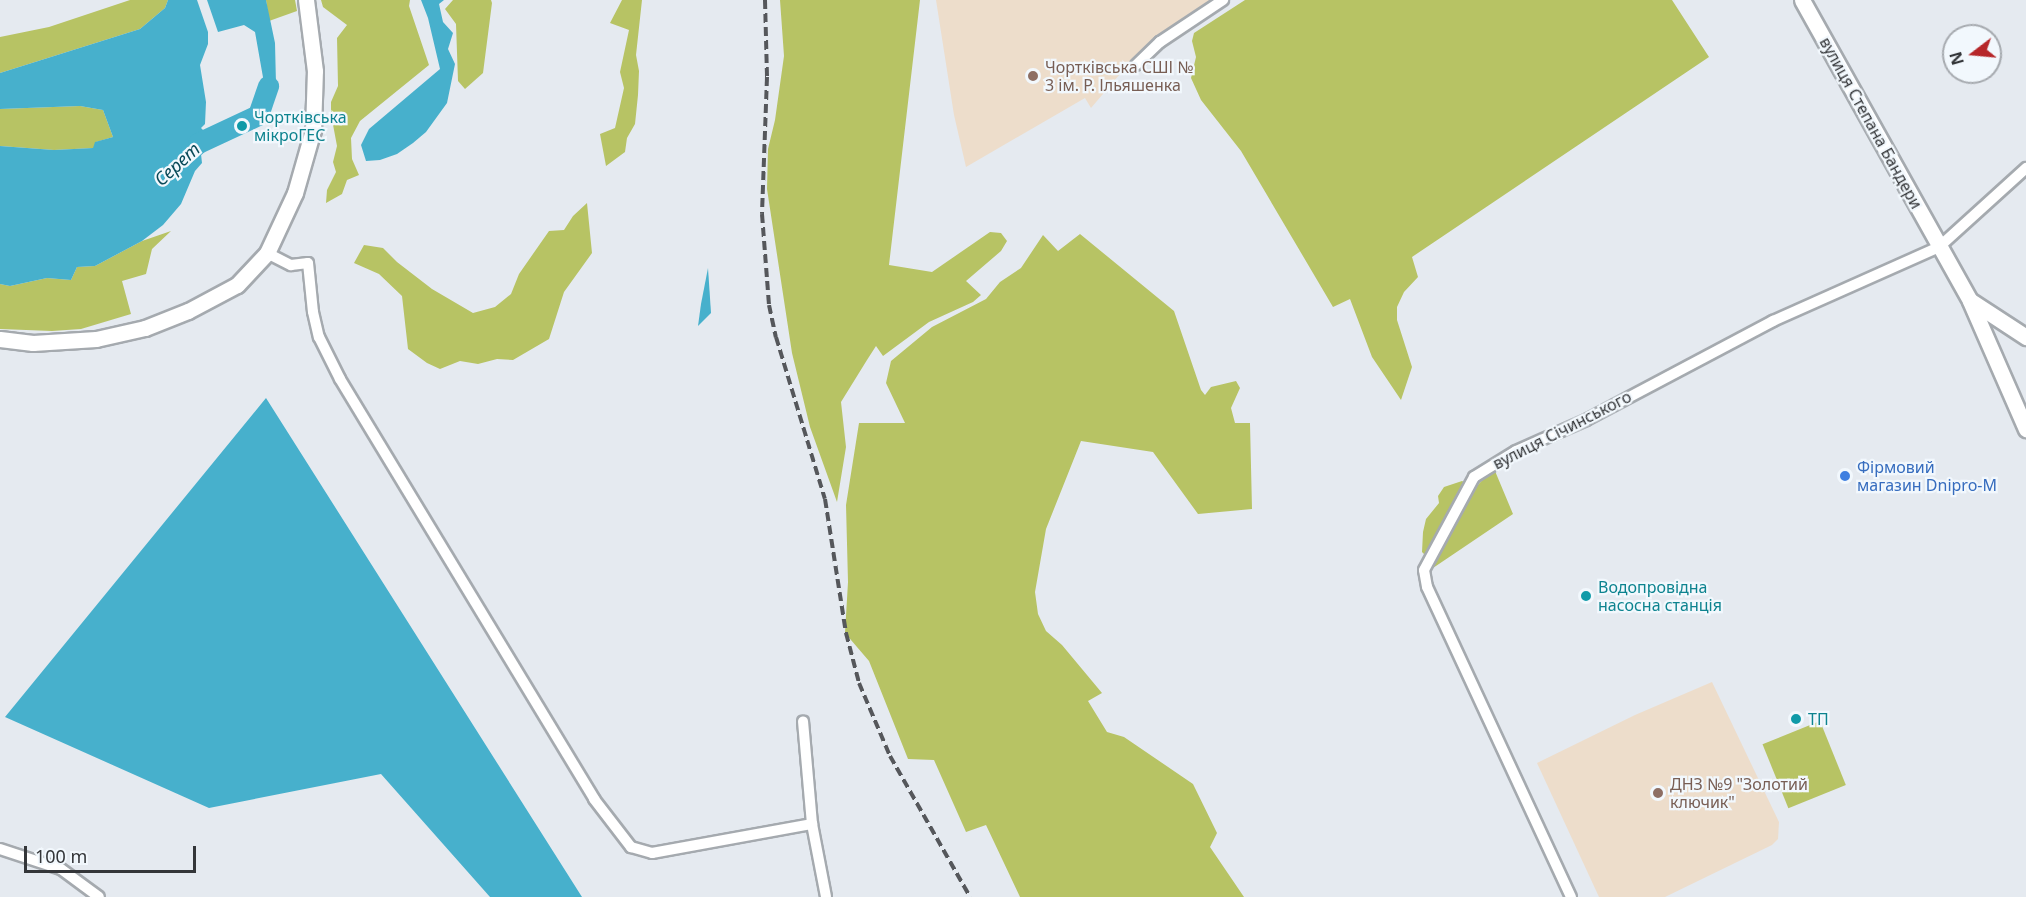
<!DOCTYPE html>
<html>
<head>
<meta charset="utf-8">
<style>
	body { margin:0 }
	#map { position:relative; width:2026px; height:897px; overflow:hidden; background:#e5eaf0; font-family:"Noto Sans",sans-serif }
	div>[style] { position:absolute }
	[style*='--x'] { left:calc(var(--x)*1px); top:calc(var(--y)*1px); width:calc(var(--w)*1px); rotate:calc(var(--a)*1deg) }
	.education>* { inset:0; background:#edddcb }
	.green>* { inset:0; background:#b7c364; transform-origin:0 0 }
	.water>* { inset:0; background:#47b0cc }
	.river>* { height:21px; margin:-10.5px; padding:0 10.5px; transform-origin:10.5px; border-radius:10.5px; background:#47b0cc }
	.roads { filter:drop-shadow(2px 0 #a5aaaf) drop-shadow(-2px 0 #a5aaaf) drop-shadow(0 2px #a5aaaf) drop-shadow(0 -2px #a5aaaf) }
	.street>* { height:10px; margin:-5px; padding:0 5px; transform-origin:5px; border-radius:5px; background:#fff }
	.secondary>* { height:15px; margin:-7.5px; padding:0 7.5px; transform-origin:7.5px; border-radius:7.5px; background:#fff }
	.rail>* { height:4px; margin-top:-2px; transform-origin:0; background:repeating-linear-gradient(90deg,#55575b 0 9px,transparent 0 13.5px) }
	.dots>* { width:16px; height:16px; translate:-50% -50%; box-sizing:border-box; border:3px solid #f2f8fd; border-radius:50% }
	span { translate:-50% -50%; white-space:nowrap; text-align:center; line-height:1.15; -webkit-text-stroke:4.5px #f2f8fd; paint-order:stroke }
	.education-label { font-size:16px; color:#785e54 }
	.left { translate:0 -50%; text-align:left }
	.culture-label { font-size:16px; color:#0d838f }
	.street-label { font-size:16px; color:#343639 }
	.shop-label { font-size:16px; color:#366cbe }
	.water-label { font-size:18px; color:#094958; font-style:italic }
	.north { position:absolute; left:1942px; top:24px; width:60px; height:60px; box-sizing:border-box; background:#f2f8fd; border:2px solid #a6aaaf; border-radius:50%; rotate:254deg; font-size:16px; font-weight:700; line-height:24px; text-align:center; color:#343639 }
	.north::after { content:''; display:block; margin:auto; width:21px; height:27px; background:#b62629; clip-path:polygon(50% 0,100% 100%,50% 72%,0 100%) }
	.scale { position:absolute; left:24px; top:846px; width:172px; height:27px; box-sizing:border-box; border:3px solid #343639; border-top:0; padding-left:8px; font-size:18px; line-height:21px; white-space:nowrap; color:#343639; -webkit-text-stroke:4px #f2f8fd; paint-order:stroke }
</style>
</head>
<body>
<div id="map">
	<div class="education">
		<i style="clip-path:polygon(936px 0,1217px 0,1137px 54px,1091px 108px,1085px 98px,966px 167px,954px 115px)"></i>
		<i style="clip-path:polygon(1712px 682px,1779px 822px,1778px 839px,1772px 845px,1665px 897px,1599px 897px,1537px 763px,1635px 715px)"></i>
	</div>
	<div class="green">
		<i style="clip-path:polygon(130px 0,168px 0,165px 8px,140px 29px,0 73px,0 37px,49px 27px)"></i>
		<i style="clip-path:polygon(266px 0,295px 0,297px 11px,269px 21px)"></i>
		<i style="clip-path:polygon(321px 0,410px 0,409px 6px,429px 65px,360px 121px,351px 138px,352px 159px,359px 175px,347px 180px,342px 194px,326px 203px,327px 190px,336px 172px,333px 162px,337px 146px,331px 114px,331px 102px,338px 86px,337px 38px,347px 25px,323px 7px)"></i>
		<i style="clip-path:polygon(453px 0,491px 0,492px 3px,483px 73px,465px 89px,458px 81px,456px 24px,445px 9px)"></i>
		<i style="clip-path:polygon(622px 0,642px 0,636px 55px,639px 71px,638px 95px,635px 124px,627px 138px,625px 152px,606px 166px,600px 134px,615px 128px,624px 88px,620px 72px,629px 30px,610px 23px)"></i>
		<i style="clip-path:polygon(780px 0,920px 0,889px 265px,932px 272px,990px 232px,1001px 233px,1007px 241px,1001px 251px,966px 281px,981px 295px,973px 302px,929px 322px,883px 356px,876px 346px,867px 360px,841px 402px,846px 447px,837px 502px,810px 427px,792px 353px,767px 189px,768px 149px,775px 120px,784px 56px)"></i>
		<i style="clip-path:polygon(1245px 0,1672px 0,1709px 57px,1412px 257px,1418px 277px,1404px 292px,1397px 307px,1397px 320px,1412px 367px,1401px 400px,1372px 357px,1350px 299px,1333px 307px,1241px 151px,1201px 100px,1191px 78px,1196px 57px,1192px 41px,1194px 33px)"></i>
		<i style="clip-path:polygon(80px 106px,103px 110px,113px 137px,96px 142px,94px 148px,54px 150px,0 146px,0 109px)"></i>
		<i style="clip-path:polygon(587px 203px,592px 253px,564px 292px,549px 339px,513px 360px,497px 359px,478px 364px,460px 361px,440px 369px,427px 363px,408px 349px,402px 296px,379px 274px,354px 263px,364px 245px,383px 248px,397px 262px,432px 289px,473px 313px,495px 307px,511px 294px,519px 274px,549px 231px,564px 230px,573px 216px)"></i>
		<i style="clip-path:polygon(171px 231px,152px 249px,146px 274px,122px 281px,131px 314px,81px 329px,52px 331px,0 329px,0 284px,10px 286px,47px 278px,71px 280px,77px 267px,95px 266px,142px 241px)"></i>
		<i style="clip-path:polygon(1080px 234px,1174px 311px,1201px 390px,1205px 395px,1211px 387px,1236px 381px,1240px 388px,1231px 408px,1235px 423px,1250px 423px,1252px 509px,1198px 514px,1153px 452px,1081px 441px,1046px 529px,1035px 592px,1038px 614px,1046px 631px,1062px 645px,1102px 693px,1088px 701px,1107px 732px,1124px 737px,1193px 784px,1217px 833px,1210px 847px,1244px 897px,1020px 897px,986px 825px,966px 832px,934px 760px,908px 759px,869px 661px,845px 633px,848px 582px,846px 505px,859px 423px,905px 423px,886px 383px,891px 361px,932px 327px,986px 299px,1000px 282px,1021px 268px,1043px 235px,1058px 251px)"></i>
		<i style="clip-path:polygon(1495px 471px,1513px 514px,1430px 570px,1448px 539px,1467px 497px,1486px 476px)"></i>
		<i style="clip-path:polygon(1462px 481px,1466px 483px,1426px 556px,1422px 552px,1423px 532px,1426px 519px,1439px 503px,1438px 496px,1444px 487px)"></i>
		<i style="left:1820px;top:721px;width:69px;height:62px;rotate:68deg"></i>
	</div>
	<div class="water">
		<i style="clip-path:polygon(168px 0,197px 0,208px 32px,208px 44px,200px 65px,206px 102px,205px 124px,201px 128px,205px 132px,214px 131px,217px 140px,201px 154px,202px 163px,195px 171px,181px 204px,163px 225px,142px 241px,95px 266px,77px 267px,71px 280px,47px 278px,10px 286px,0 284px,0 146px,54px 150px,93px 148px,95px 142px,113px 137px,103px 110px,80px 106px,0 109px,0 73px,140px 29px,165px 8px)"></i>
		<i style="clip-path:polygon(207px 0,266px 0,275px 43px,276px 84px,271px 110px,267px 115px,262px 118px,258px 107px,264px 83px,255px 32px,244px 25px,218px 32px)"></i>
		<i style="clip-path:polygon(421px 0,444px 0,439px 4px,443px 22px,453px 33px,448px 49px,455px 64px,447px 103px,426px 132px,413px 143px,397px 154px,380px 160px,366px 161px,361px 145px,369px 129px,440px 69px,428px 18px)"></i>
		<i style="clip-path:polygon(708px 268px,711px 313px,698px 326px,701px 304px)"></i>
		<i style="clip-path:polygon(266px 398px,582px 897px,490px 897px,381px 774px,209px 808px,5px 717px)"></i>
	</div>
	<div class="river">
		<i style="--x:191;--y:149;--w:9;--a:-41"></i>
		<i style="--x:198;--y:143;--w:66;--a:-25"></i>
		<i style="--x:258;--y:115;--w:31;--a:-71"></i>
	</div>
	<div class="roads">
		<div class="street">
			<i style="--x:1136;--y:65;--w:33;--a:-44"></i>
			<i style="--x:1160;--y:42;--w:76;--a:-33.7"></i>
			<i style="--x:267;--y:253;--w:27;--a:27"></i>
			<i style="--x:291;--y:265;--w:17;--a:-7"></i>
			<i style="--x:308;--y:263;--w:49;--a:84.2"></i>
			<i style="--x:313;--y:312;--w:26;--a:77"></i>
			<i style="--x:319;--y:337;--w:47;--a:63.4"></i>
			<i style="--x:340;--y:379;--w:491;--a:58.8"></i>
			<i style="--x:594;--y:799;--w:61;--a:52.4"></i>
			<i style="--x:631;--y:847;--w:22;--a:16"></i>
			<i style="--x:652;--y:853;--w:163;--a:-10.3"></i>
			<i style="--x:812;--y:824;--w:103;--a:-95"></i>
			<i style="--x:812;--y:824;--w:74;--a:79.1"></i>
			<i style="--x:0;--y:849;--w:64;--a:18.2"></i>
			<i style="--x:61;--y:869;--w:47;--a:36.4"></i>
			<i style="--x:1571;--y:897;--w:342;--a:-114.9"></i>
			<i style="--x:1427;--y:587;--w:17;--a:-100"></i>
			<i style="--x:1424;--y:570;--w:106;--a:-61.7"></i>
			<i style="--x:1474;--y:477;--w:49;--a:-31.8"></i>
			<i style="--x:1516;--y:451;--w:77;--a:-23.9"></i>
			<i style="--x:1586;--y:420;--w:212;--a:-27.9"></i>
			<i style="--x:1773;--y:321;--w:182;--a:-24"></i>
			<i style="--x:1939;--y:247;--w:118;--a:-42.2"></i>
		</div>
		<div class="secondary">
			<i style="--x:1802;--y:0;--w:345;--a:60.8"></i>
			<i style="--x:1970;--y:301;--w:140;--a:66.4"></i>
			<i style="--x:1971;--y:301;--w:66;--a:33.2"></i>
			<i style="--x:0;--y:339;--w:33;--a:7"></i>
			<i style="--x:33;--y:343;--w:63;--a:-3.6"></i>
			<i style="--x:96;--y:339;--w:50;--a:-12.7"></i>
			<i style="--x:145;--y:328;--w:46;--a:-21.6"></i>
			<i style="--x:188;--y:311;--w:55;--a:-28"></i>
			<i style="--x:237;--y:285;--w:44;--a:-46.8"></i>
			<i style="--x:267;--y:253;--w:66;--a:-65"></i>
			<i style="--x:295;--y:193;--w:66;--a:-74.1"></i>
			<i style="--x:313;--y:130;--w:59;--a:-88.1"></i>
			<i style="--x:315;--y:71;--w:72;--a:-97.2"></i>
		</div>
	</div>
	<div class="rail">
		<i style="--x:765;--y:0;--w:77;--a:88.5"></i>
		<i style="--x:767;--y:77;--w:137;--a:92.1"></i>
		<i style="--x:762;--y:214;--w:91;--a:85.6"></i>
		<i style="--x:769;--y:305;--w:33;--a:78"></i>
		<i style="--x:776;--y:337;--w:169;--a:73.2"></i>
		<i style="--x:825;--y:499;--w:136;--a:81.1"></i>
		<i style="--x:846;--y:633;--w:52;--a:75.4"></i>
		<i style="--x:859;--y:683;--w:79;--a:67"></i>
		<i style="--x:890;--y:756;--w:162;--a:60.4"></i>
	</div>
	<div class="dots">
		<i style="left:1033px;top:76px;background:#8d6e63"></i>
		<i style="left:242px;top:126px;background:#0f9aa8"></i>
		<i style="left:1845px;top:476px;background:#3f7fe0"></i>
		<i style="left:1586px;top:596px;background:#0f9aa8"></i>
		<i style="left:1796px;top:719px;background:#0f9aa8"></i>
		<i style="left:1658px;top:793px;background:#8d6e63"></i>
	</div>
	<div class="education-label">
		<span class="left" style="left:1045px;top:76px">Чортківська СШІ №<br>3 ім. Р. Ільяшенка</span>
		<span class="left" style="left:1670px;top:793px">ДНЗ №9 "Золотий<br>ключик"</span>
	</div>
	<div class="culture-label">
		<span class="left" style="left:254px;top:126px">Чортківська<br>мікроГЕС</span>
		<span class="left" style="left:1598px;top:596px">Водопровідна<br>насосна станція</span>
		<span class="left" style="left:1808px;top:719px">ТП</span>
	</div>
	<div class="street-label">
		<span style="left:1871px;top:123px;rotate:61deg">вулиця Степана Бандери</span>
		<span style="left:1562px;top:430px;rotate:-27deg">вулиця Січинського</span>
	</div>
	<div class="shop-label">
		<span class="left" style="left:1857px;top:476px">Фірмовий<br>магазин Dnipro-M</span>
	</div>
	<div class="water-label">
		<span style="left:177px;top:164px;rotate:-42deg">Серет</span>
	</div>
	<div class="north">N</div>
	<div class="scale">100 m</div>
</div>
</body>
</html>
